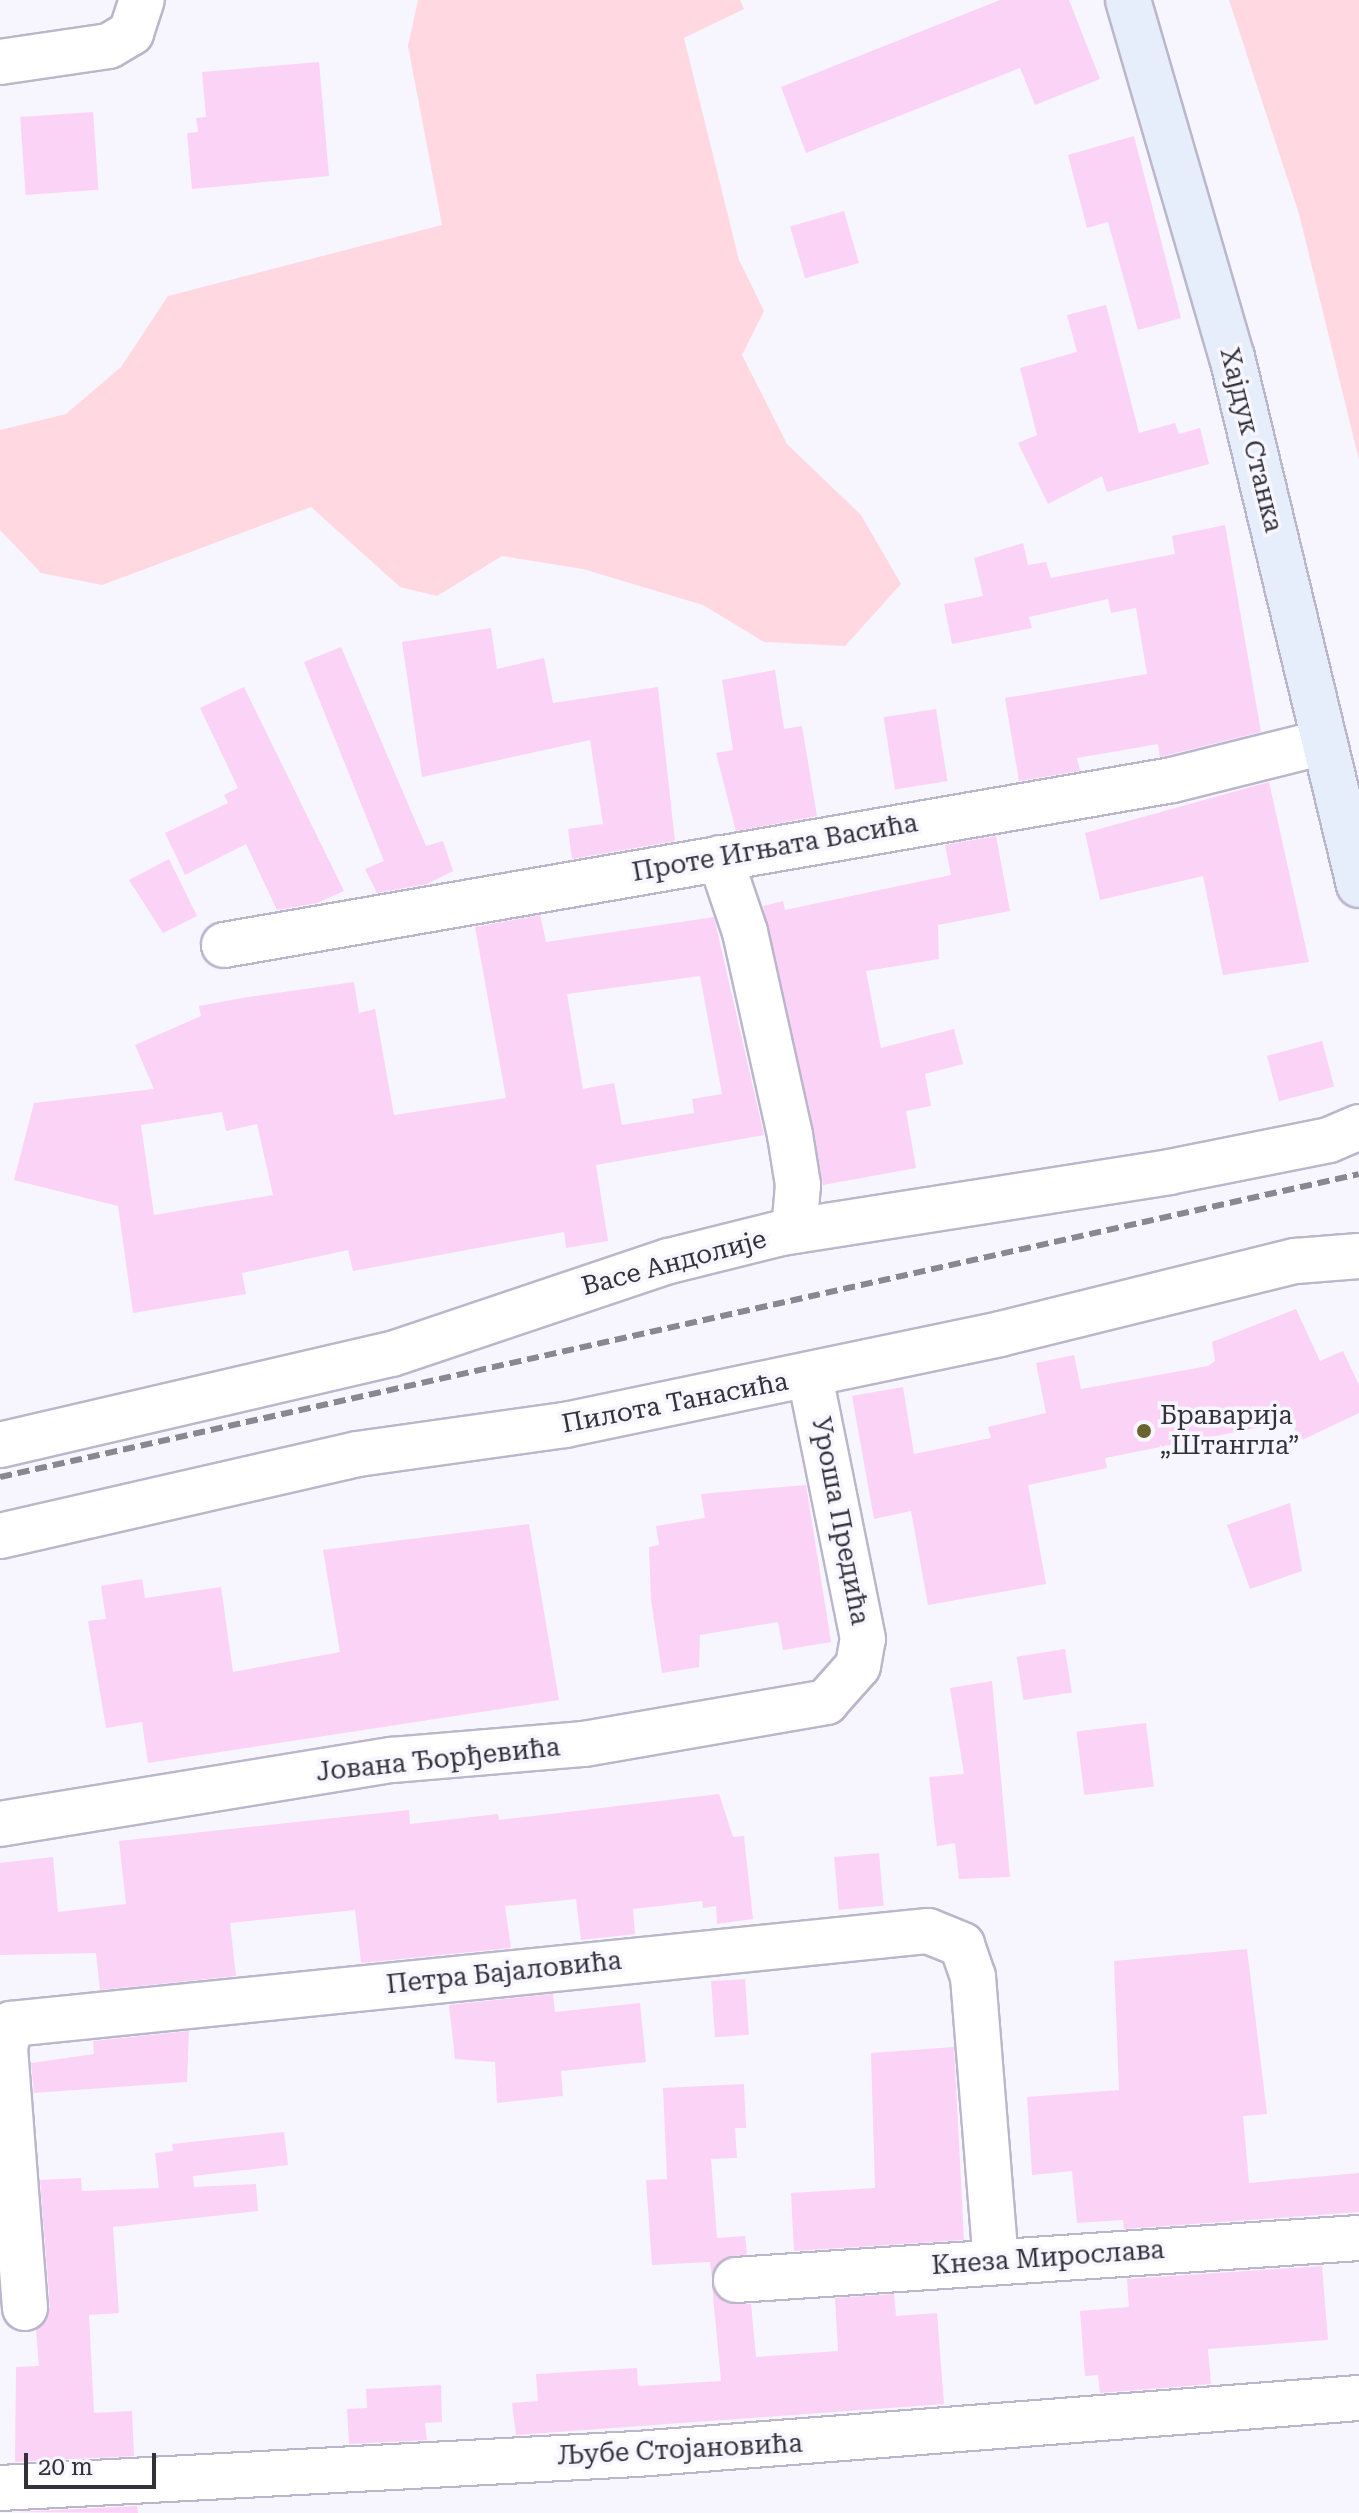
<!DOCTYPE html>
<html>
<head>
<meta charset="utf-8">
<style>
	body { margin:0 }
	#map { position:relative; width:1359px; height:2513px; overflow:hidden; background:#f7f5fe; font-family:"Roboto Serif",serif }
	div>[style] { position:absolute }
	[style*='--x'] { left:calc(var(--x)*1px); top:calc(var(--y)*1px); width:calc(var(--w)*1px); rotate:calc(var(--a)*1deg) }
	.green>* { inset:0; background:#ffd8e1 }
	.building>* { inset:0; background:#fbd3f7; transform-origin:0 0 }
	.roads { filter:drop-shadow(2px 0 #bbb6cb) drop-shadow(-2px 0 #bbb6cb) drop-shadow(0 2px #bbb6cb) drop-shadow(0 -2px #bbb6cb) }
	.street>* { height:44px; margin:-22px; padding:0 22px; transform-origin:22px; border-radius:22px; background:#fff }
	.secondary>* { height:44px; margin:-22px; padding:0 22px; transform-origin:22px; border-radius:22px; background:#e6edfb }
	.rail>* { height:6px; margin-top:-3px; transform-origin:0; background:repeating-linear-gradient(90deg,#89878f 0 12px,transparent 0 18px) }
	.dots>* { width:22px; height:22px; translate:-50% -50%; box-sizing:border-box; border:4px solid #f7f5fe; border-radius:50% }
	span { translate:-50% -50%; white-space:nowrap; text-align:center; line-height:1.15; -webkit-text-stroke:7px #f7f5fe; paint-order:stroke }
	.street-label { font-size:26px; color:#333139 }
	.poi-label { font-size:26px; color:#333139 }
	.left { translate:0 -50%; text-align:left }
	.scale { position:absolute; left:24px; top:2453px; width:132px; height:36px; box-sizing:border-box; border:4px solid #333139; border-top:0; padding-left:10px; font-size:24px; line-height:28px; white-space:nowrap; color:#333139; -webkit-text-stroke:6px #f7f5fe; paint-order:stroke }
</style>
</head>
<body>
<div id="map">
	<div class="green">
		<i style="clip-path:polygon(418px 0,740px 0,744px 9px,684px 38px,739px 260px,764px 311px,742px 355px,787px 444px,861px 515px,901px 584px,845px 646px,764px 642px,703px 605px,583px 569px,502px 556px,437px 596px,400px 587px,311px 507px,102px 585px,41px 573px,0 530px,0 430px,66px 414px,121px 367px,168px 296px,442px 225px,408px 46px)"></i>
		<i style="clip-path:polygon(1229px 0,1359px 0,1359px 460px,1299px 214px)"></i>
	</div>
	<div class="building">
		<i style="clip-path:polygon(1000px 0,1069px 0,1100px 79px,1035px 105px,1020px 68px,806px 153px,781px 87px)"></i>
		<i style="clip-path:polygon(319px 62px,329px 176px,192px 189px,187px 133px,198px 132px,196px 118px,206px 117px,202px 72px)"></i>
		<i style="left:93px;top:112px;width:78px;height:73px;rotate:86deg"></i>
		<i style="clip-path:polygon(1134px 136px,1181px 318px,1138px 330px,1108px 222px,1087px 228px,1068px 155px)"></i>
		<i style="left:844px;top:211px;width:54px;height:56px;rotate:74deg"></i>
		<i style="clip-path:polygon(1106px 305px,1139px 433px,1175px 423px,1179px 434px,1200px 428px,1209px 464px,1107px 492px,1102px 476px,1048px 504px,1018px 443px,1037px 435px,1020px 368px,1077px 352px,1067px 315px)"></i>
		<i style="clip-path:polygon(1225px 525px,1261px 732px,1160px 757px,1158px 744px,1077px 758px,1080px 771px,1019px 781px,1005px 698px,1147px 674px,1136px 608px,1111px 613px,1108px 599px,1029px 617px,1032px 628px,952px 644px,944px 604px,983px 596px,974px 558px,1023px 543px,1028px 565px,1046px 562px,1051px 578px,1175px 554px,1172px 536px)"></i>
		<i style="clip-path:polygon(491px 628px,497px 669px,544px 658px,553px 703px,658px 687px,675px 841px,572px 859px,568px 829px,603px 824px,590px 740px,422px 777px,402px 642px)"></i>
		<i style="clip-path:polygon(341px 647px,426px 846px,443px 841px,453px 871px,427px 884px,377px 893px,365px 869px,384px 861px,304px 662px)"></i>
		<i style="clip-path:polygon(775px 670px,784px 729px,802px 726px,817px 816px,736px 831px,716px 753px,733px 750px,722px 680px)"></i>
		<i style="clip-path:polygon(244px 687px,344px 891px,317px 903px,277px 910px,246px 844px,185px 875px,165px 833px,228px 803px,224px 795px,238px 788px,200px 708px)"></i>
		<i style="left:936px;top:709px;width:73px;height:53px;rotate:81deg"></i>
		<i style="clip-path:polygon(1269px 782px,1309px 962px,1223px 975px,1203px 876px,1100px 900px,1085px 833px)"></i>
		<i style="clip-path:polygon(996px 836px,1010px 911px,938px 925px,939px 959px,866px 971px,881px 1048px,954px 1029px,963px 1064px,925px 1074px,931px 1106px,906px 1111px,916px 1168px,823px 1185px,763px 906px,783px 901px,785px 910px,951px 875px,945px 845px)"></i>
		<i style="clip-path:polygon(169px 859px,197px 916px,163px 933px,129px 880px)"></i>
		<i style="clip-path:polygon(evenodd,540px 915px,546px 942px,714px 917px,764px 1135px,596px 1165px,608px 1241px,566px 1248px,564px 1232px,353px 1271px,348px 1250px,242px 1273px,246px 1294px,133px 1313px,118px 1206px,14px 1180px,34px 1103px,154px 1089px,135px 1045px,201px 1016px,199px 1006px,248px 997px,354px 982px,359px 1013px,375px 1009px,394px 1115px,506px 1098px,475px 927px,540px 915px,700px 976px,722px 1094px,692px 1099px,694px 1113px,622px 1125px,614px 1083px,583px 1089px,567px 994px,700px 976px,540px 915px,222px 1112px,226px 1131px,257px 1124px,273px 1195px,154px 1215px,141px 1125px,222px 1112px)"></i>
		<i style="left:1322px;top:1041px;width:47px;height:57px;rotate:75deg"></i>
		<i style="clip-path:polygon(1296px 1309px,1320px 1361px,1343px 1351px,1359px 1385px,1359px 1413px,1300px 1441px,1291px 1421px,1105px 1458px,1107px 1468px,1028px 1485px,1046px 1584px,928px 1605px,911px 1511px,874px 1519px,852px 1396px,903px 1387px,914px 1454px,991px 1438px,988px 1427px,1046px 1413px,1036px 1363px,1074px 1355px,1081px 1389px,1208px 1366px,1215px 1361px,1212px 1342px)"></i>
		<i style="clip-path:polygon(806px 1485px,831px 1642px,783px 1650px,778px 1622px,700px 1635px,699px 1667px,662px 1673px,651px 1600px,649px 1547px,659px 1545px,656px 1526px,705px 1518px,701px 1494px)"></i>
		<i style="clip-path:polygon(1290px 1503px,1302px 1571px,1250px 1589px,1227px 1525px)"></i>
		<i style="clip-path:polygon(529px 1524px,559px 1700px,148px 1763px,142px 1722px,106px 1728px,88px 1621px,106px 1619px,101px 1586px,142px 1579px,145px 1598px,221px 1587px,233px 1672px,340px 1652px,323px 1550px)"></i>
		<i style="left:1065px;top:1649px;width:44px;height:49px;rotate:81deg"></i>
		<i style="clip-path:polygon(992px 1681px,1010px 1877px,959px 1879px,955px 1843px,937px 1846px,929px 1777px,964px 1774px,950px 1688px)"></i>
		<i style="left:1146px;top:1723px;width:64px;height:70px;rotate:83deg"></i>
		<i style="clip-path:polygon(719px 1794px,733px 1837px,744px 1836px,753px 1919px,717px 1924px,716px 1906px,703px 1908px,702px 1901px,633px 1909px,635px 1934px,581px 1940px,576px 1899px,505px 1906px,511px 1948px,361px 1963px,355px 1910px,230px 1923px,236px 1976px,100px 1990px,96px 1953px,0 1955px,0 1863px,53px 1857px,58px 1912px,126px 1904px,119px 1841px,409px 1810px,410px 1824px,498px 1814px,499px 1820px)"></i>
		<i style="left:879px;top:1853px;width:53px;height:45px;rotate:85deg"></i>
		<i style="clip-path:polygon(1247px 1949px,1267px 2114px,1243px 2116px,1249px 2183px,1359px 2173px,1359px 2212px,1124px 2229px,1123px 2220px,1077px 2223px,1072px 2171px,1032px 2175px,1027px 2097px,1119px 2090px,1114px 1961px)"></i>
		<i style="left:745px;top:1979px;width:56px;height:34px;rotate:86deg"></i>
		<i style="clip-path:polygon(553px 1994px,555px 2012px,640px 2003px,646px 2062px,561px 2071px,563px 2096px,497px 2103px,495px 2062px,455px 2059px,449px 2005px)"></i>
		<i style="clip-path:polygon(189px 2031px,187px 2082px,34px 2093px,31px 2063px,94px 2054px,93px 2041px)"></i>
		<i style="clip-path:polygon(954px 2047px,964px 2240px,794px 2251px,791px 2193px,875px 2188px,871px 2053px)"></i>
		<i style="clip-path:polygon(744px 2084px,746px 2128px,735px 2128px,737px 2158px,711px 2159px,717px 2238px,745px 2236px,747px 2254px,721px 2260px,712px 2279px,710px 2262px,652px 2265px,646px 2180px,667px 2179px,663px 2088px)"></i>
		<i style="clip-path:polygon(284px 2132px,288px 2165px,193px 2176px,194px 2187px,256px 2184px,258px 2211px,113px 2227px,119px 2313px,89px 2315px,94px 2413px,132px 2411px,134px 2456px,15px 2462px,16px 2367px,39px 2366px,36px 2330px,50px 2307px,40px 2180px,81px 2178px,82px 2191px,159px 2188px,155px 2153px,173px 2151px,172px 2144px)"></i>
		<i style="clip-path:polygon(1322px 2266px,1328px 2340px,1208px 2349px,1211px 2384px,1100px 2393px,1098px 2375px,1085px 2376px,1080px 2311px,1129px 2307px,1127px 2279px)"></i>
		<i style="clip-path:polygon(712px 2285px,726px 2303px,751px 2304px,756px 2357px,838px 2351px,835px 2298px,894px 2294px,896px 2316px,937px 2313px,944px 2404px,516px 2435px,512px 2403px,538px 2401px,536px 2374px,637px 2368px,638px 2386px,721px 2381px)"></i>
		<i style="clip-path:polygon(441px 2385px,442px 2422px,425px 2423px,427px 2440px,349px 2444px,347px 2409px,367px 2408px,366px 2389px)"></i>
		<i style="clip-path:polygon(137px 2506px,138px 2513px,18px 2512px)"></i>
	</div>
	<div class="roads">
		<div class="street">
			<i style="--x:0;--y:62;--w:110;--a:-8.4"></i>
			<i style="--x:109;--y:46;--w:26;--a:-31"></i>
			<i style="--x:131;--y:33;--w:35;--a:-72"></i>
			<i style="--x:720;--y:858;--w:78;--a:71.3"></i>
			<i style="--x:745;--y:932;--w:208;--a:77.5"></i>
			<i style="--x:790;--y:1135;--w:51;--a:80.9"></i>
			<i style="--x:798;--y:1185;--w:46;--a:95"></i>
			<i style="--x:224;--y:945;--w:962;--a:-9.87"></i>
			<i style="--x:1172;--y:780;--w:157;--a:-14"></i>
			<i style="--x:0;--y:1445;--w:402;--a:-13.1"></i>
			<i style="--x:392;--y:1354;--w:292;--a:-18.6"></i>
			<i style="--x:669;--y:1261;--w:115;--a:-14"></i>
			<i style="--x:781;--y:1233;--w:393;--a:-8.9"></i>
			<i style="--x:1169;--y:1172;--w:163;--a:-11.3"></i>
			<i style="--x:1329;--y:1140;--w:33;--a:-23"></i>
			<i style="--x:0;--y:1536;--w:367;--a:-12.9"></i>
			<i style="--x:358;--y:1454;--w:209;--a:-8"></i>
			<i style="--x:565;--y:1425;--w:444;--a:-11.8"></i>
			<i style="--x:1000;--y:1334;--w:305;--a:-13.9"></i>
			<i style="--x:1296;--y:1261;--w:63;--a:-4.5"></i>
			<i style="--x:0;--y:1824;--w:397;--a:-9.3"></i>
			<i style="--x:392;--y:1760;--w:193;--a:-4.8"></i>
			<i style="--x:584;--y:1744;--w:246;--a:-9.8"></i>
			<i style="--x:826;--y:1702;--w:48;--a:-48.4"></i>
			<i style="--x:858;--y:1666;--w:27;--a:-80"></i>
			<i style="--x:863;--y:1639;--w:268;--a:-101.4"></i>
			<i style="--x:736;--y:2280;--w:624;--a:-3.86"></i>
			<i style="--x:25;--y:2308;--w:262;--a:-94.4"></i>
			<i style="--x:5;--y:2047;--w:24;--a:-75"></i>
			<i style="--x:11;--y:2024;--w:922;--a:-5.79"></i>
			<i style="--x:928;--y:1931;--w:37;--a:22"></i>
			<i style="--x:962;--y:1945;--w:34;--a:71"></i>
			<i style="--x:973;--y:1977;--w:285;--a:85.4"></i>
			<i style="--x:0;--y:2488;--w:638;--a:-3.06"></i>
			<i style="--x:637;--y:2454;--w:724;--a:-4.44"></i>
		</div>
		<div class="secondary">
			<i style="--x:1128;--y:0;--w:372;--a:73.8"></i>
			<i style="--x:1232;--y:357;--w:543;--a:76.48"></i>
		</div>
	</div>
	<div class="rail">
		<i style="--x:0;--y:1477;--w:1392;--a:-12.57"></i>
	</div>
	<div class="dots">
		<i style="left:1144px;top:1431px;background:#696330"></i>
	</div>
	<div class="street-label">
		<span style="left:1251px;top:440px;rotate:76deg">Хајдук Станка</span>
		<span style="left:775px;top:848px;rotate:-10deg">Проте Игњата Васића</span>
		<span style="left:674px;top:1263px;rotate:-15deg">Васе Андолије</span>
		<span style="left:675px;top:1403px;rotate:-11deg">Пилота Танасића</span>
		<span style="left:840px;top:1521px;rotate:79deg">Уроша Предића</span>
		<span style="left:438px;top:1760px;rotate:-6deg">Јована Ђорђевића</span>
		<span style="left:504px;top:1973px;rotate:-6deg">Петра Бајаловића</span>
		<span style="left:1048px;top:2258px;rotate:-4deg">Кнеза Мирослава</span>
		<span style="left:680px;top:2450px;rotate:-3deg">Љубе Стојановића</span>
	</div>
	<div class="poi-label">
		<span class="left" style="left:1160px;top:1431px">Браварија<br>„Штангла”</span>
	</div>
	<div class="scale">20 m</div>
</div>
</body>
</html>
